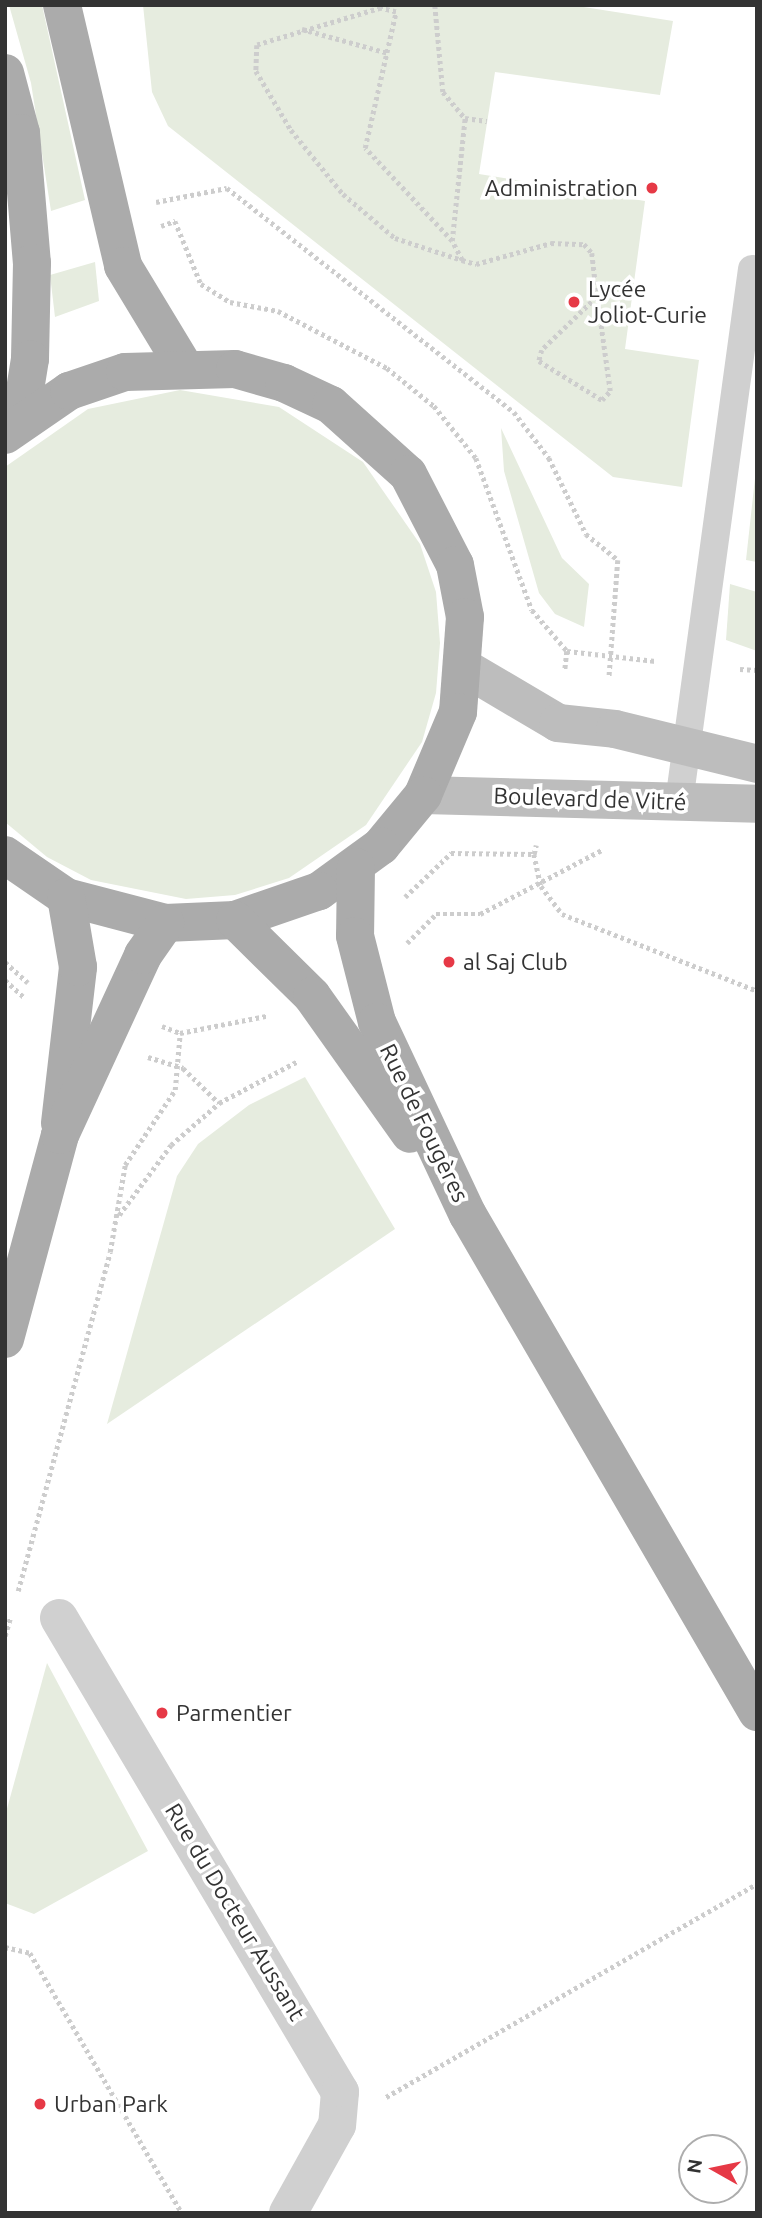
<!DOCTYPE html>
<html>
<head>
<meta charset="utf-8">
<style>
	body { margin:0 }
	#map { position:relative; width:762px; height:2218px; overflow:hidden; background:#fff; font-family:Ubuntu,sans-serif }
	div>[style] { position:absolute }
	[style*='--x'] { left:calc(var(--x)*1px); top:calc(var(--y)*1px); width:calc(var(--w)*1px); rotate:calc(var(--a)*1deg) }
	.green>* { inset:0; background:#e6ecdf }
	.path>* { height:4.5px; margin-top:-2.25px; transform-origin:0; background:repeating-linear-gradient(90deg,#cdcdcd 0 3.5px,transparent 0 7px) }
	.lane>* { height:28px; margin:-14px; padding:0 14px; transform-origin:14px; border-radius:14px; background:#d0d0d0 }
	.street>* { height:38px; margin:-19px; padding:0 19px; transform-origin:19px; border-radius:19px; background:#d0d0d0 }
	.secondary>* { height:38px; margin:-19px; padding:0 19px; transform-origin:19px; border-radius:19px; background:#bdbdbd }
	.primary>* { height:38px; margin:-19px; padding:0 19px; transform-origin:19px; border-radius:19px; background:#ababab }
	.dots>* { width:19px; height:19px; translate:-50% -50%; box-sizing:border-box; border:4px solid #fff; border-radius:50% }
	span { translate:-50% -50%; white-space:nowrap; text-align:center; line-height:1.15; -webkit-text-stroke:7px #fff; paint-order:stroke }
	.poi-label { font-size:23px; color:#333 }
	.right { translate:-100% -50%; text-align:right }
	.left { translate:0 -50%; text-align:left }
	.street-label { font-size:23px; color:#333 }
	.frame { position:absolute; inset:0; border:7px solid #333; pointer-events:none }
	.north { position:absolute; left:678px; top:2134px; width:70px; height:70px; box-sizing:border-box; background:#fff; border:2px solid #adadad; border-radius:50%; rotate:279deg; font-size:19px; font-weight:700; line-height:28px; text-align:center; color:#333 }
	.north::after { content:''; display:block; margin:auto; width:24px; height:32px; background:#e63946; clip-path:polygon(50% 0,100% 100%,50% 72%,0 100%) }
</style>
</head>
<body>
<div id="map">
	<div class="green">
		<i style="clip-path:polygon(9px 5px,42px 5px,85px 200px,51px 211px,31px 83px)"></i>
		<i style="clip-path:polygon(143px 5px,571px 5px,673px 21px,660px 95px,495px 72px,479px 174px,645px 201px,625px 349px,699px 360px,682px 487px,613px 477px,168px 126px,152px 92px)"></i>
		<i style="clip-path:polygon(95px 262px,99px 301px,55px 317px,50px 275px)"></i>
		<i style="clip-path:polygon(180px 390px,279px 407px,363px 462px,420px 544px,436px 592px,440px 643px,436px 693px,422px 742px,366px 825px,289px 878px,235px 895px,186px 899px,91px 880px,47px 857px,5px 822px,5px 467px,88px 409px)"></i>
		<i style="clip-path:polygon(501px 428px,562px 558px,589px 584px,584px 627px,555px 614px,539px 593px,504px 471px)"></i>
		<i style="clip-path:polygon(757px 460px,757px 562px,746px 560px)"></i>
		<i style="clip-path:polygon(730px 584px,757px 592px,757px 651px,726px 640px)"></i>
		<i style="clip-path:polygon(305px 1077px,395px 1229px,107px 1424px,177px 1176px,198px 1144px,249px 1105px)"></i>
		<i style="clip-path:polygon(47px 1663px,148px 1851px,34px 1914px,5px 1903px,5px 1816px)"></i>
	</div>
	<div class="path">
		<i style="--x:435;--y:5;--w:87;--a:84.7"></i>
		<i style="--x:443;--y:92;--w:34;--a:50"></i>
		<i style="--x:465;--y:118;--w:22;--a:8"></i>
		<i style="--x:302;--y:29;--w:89;--a:15.6"></i>
		<i style="--x:156;--y:202;--w:72;--a:-11.2"></i>
		<i style="--x:227;--y:188;--w:364;--a:38"></i>
		<i style="--x:514;--y:412;--w:58;--a:52.7"></i>
		<i style="--x:549;--y:458;--w:85;--a:64"></i>
		<i style="--x:586;--y:534;--w:41;--a:39.1"></i>
		<i style="--x:618;--y:560;--w:119;--a:94.3"></i>
		<i style="--x:161;--y:226;--w:15;--a:-20"></i>
		<i style="--x:175;--y:221;--w:68;--a:67.6"></i>
		<i style="--x:201;--y:284;--w:34;--a:32"></i>
		<i style="--x:230;--y:302;--w:49;--a:10.6"></i>
		<i style="--x:278;--y:311;--w:123;--a:27.6"></i>
		<i style="--x:387;--y:368;--w:60;--a:39"></i>
		<i style="--x:434;--y:406;--w:67;--a:51.1"></i>
		<i style="--x:476;--y:458;--w:162;--a:69.8"></i>
		<i style="--x:532;--y:610;--w:54;--a:49.5"></i>
		<i style="--x:567;--y:651;--w:20;--a:96"></i>
		<i style="--x:452;--y:241;--w:124;--a:-84"></i>
		<i style="--x:462;--y:260;--w:21;--a:-118"></i>
		<i style="--x:452;--y:241;--w:127;--a:-133.1"></i>
		<i style="--x:365;--y:148;--w:139;--a:-77.2"></i>
		<i style="--x:396;--y:12;--w:16;--a:-165"></i>
		<i style="--x:381;--y:8;--w:129;--a:163.4"></i>
		<i style="--x:257;--y:45;--w:26;--a:92"></i>
		<i style="--x:256;--y:71;--w:69;--a:59.3"></i>
		<i style="--x:291;--y:130;--w:82;--a:50.9"></i>
		<i style="--x:343;--y:194;--w:68;--a:40.2"></i>
		<i style="--x:395;--y:238;--w:71;--a:18.2"></i>
		<i style="--x:462;--y:260;--w:15;--a:16"></i>
		<i style="--x:476;--y:264;--w:78;--a:-15.6"></i>
		<i style="--x:551;--y:243;--w:33;--a:2"></i>
		<i style="--x:584;--y:244;--w:12;--a:48"></i>
		<i style="--x:592;--y:253;--w:44;--a:83.5"></i>
		<i style="--x:597;--y:297;--w:76;--a:136.1"></i>
		<i style="--x:542;--y:350;--w:11;--a:105"></i>
		<i style="--x:539;--y:361;--w:74;--a:31.8"></i>
		<i style="--x:602;--y:400;--w:12;--a:-48"></i>
		<i style="--x:610;--y:391;--w:95;--a:-97.9"></i>
		<i style="--x:567;--y:651;--w:89;--a:6.5"></i>
		<i style="--x:740;--y:669;--w:17;--a:3"></i>
		<i style="--x:534;--y:854;--w:33;--a:78"></i>
		<i style="--x:541;--y:886;--w:35;--a:53"></i>
		<i style="--x:562;--y:914;--w:210;--a:21.5"></i>
		<i style="--x:405;--y:897;--w:64;--a:-43.7"></i>
		<i style="--x:451;--y:853;--w:83;--a:0.7"></i>
		<i style="--x:534;--y:854;--w:9;--a:-77"></i>
		<i style="--x:407;--y:943;--w:41;--a:-45"></i>
		<i style="--x:436;--y:914;--w:44;--a:0"></i>
		<i style="--x:480;--y:914;--w:138;--a:-27.7"></i>
		<i style="--x:5;--y:962;--w:31;--a:42"></i>
		<i style="--x:5;--y:980;--w:27;--a:42"></i>
		<i style="--x:162;--y:1026;--w:19;--a:21"></i>
		<i style="--x:180;--y:1033;--w:88;--a:-11.2"></i>
		<i style="--x:148;--y:1057;--w:37;--a:17"></i>
		<i style="--x:183;--y:1068;--w:50;--a:44.2"></i>
		<i style="--x:119;--y:1215;--w:87;--a:-53.4"></i>
		<i style="--x:171;--y:1145;--w:64;--a:-41.2"></i>
		<i style="--x:219;--y:1103;--w:89;--a:-28"></i>
		<i style="--x:18;--y:1591;--w:351;--a:-74.8"></i>
		<i style="--x:110;--y:1252;--w:88;--a:-80.2"></i>
		<i style="--x:125;--y:1165;--w:90;--a:-56.3"></i>
		<i style="--x:175;--y:1090;--w:57;--a:-85"></i>
		<i style="--x:5;--y:1636;--w:18;--a:-74"></i>
		<i style="--x:5;--y:1947;--w:26;--a:13"></i>
		<i style="--x:30;--y:1953;--w:301;--a:59.7"></i>
		<i style="--x:386;--y:2097;--w:428;--a:-29.9"></i>
	</div>
	<div class="lane">
		<i style="--x:679;--y:802;--w:538;--a:-82.2"></i>
	</div>
	<div class="street">
		<i style="--x:59;--y:1618;--w:551;--a:59.34"></i>
		<i style="--x:340;--y:2092;--w:33;--a:95"></i>
		<i style="--x:337;--y:2125;--w:101;--a:119.1"></i>
	</div>
	<div class="secondary">
		<i style="--x:465;--y:668;--w:108;--a:30.6"></i>
		<i style="--x:558;--y:723;--w:57;--a:6"></i>
		<i style="--x:615;--y:729;--w:146;--a:13.8"></i>
		<i style="--x:423;--y:795;--w:334;--a:1.5"></i>
	</div>
	<div class="primary">
		<i style="--x:62;--y:5;--w:268;--a:76.8"></i>
		<i style="--x:123;--y:266;--w:116;--a:58.8"></i>
		<i style="--x:5;--y:73;--w:62;--a:75.1"></i>
		<i style="--x:21;--y:133;--w:130;--a:85.2"></i>
		<i style="--x:32;--y:263;--w:96;--a:91.2"></i>
		<i style="--x:30;--y:359;--w:63;--a:99.2"></i>
		<i style="--x:5;--y:435;--w:78;--a:-34.5"></i>
		<i style="--x:69;--y:391;--w:59;--a:-18.7"></i>
		<i style="--x:125;--y:372;--w:110;--a:-1.6"></i>
		<i style="--x:235;--y:369;--w:51;--a:15.9"></i>
		<i style="--x:284;--y:383;--w:52;--a:25.1"></i>
		<i style="--x:331;--y:405;--w:103;--a:41.9"></i>
		<i style="--x:408;--y:474;--w:102;--a:62.7"></i>
		<i style="--x:455;--y:565;--w:53;--a:79.1"></i>
		<i style="--x:465;--y:617;--w:95;--a:94.2"></i>
		<i style="--x:458;--y:712;--w:90;--a:112.9"></i>
		<i style="--x:423;--y:795;--w:66;--a:129.5"></i>
		<i style="--x:381;--y:846;--w:77;--a:144"></i>
		<i style="--x:319;--y:891;--w:89;--a:161"></i>
		<i style="--x:235;--y:920;--w:70;--a:177.5"></i>
		<i style="--x:165;--y:923;--w:102;--a:-165.3"></i>
		<i style="--x:66;--y:897;--w:74;--a:-145.5"></i>
		<i style="--x:356;--y:867;--w:69;--a:90.8"></i>
		<i style="--x:355;--y:936;--w:89;--a:75.7"></i>
		<i style="--x:377;--y:1022;--w:213;--a:64.8"></i>
		<i style="--x:468;--y:1215;--w:575;--a:59.82"></i>
		<i style="--x:235;--y:920;--w:108;--a:44.6"></i>
		<i style="--x:312;--y:996;--w:169;--a:54.6"></i>
		<i style="--x:60;--y:1123;--w:157;--a:-83.4"></i>
		<i style="--x:78;--y:967;--w:71;--a:-99.7"></i>
		<i style="--x:5;--y:1339;--w:211;--a:-74.9"></i>
		<i style="--x:60;--y:1135;--w:198;--a:-65.2"></i>
		<i style="--x:143;--y:955;--w:39;--a:-55"></i>
	</div>
	<div class="dots">
		<i style="left:652px;top:188px;background:#e63946"></i>
		<i style="left:574px;top:302px;background:#e63946"></i>
		<i style="left:449px;top:962px;background:#e63946"></i>
		<i style="left:162px;top:1713px;background:#e63946"></i>
		<i style="left:40px;top:2104px;background:#e63946"></i>
	</div>
	<div class="poi-label">
		<span class="right" style="left:638px;top:188px">Administration</span>
		<span class="left" style="left:588px;top:302px">Lycée<br>Joliot-Curie</span>
		<span class="left" style="left:463px;top:962px">al Saj Club</span>
		<span class="left" style="left:176px;top:1713px">Parmentier</span>
		<span class="left" style="left:54px;top:2104px">Urban Park</span>
	</div>
	<div class="street-label">
		<span style="left:590px;top:799px;rotate:2deg">Boulevard de Vitré</span>
		<span style="left:424px;top:1123px;rotate:64deg">Rue de Fougères</span>
		<span style="left:235px;top:1912px;rotate:59deg">Rue du Docteur Aussant</span>
	</div>
	<div class="frame"></div>
	<div class="north">N</div>
</div>
</body>
</html>
